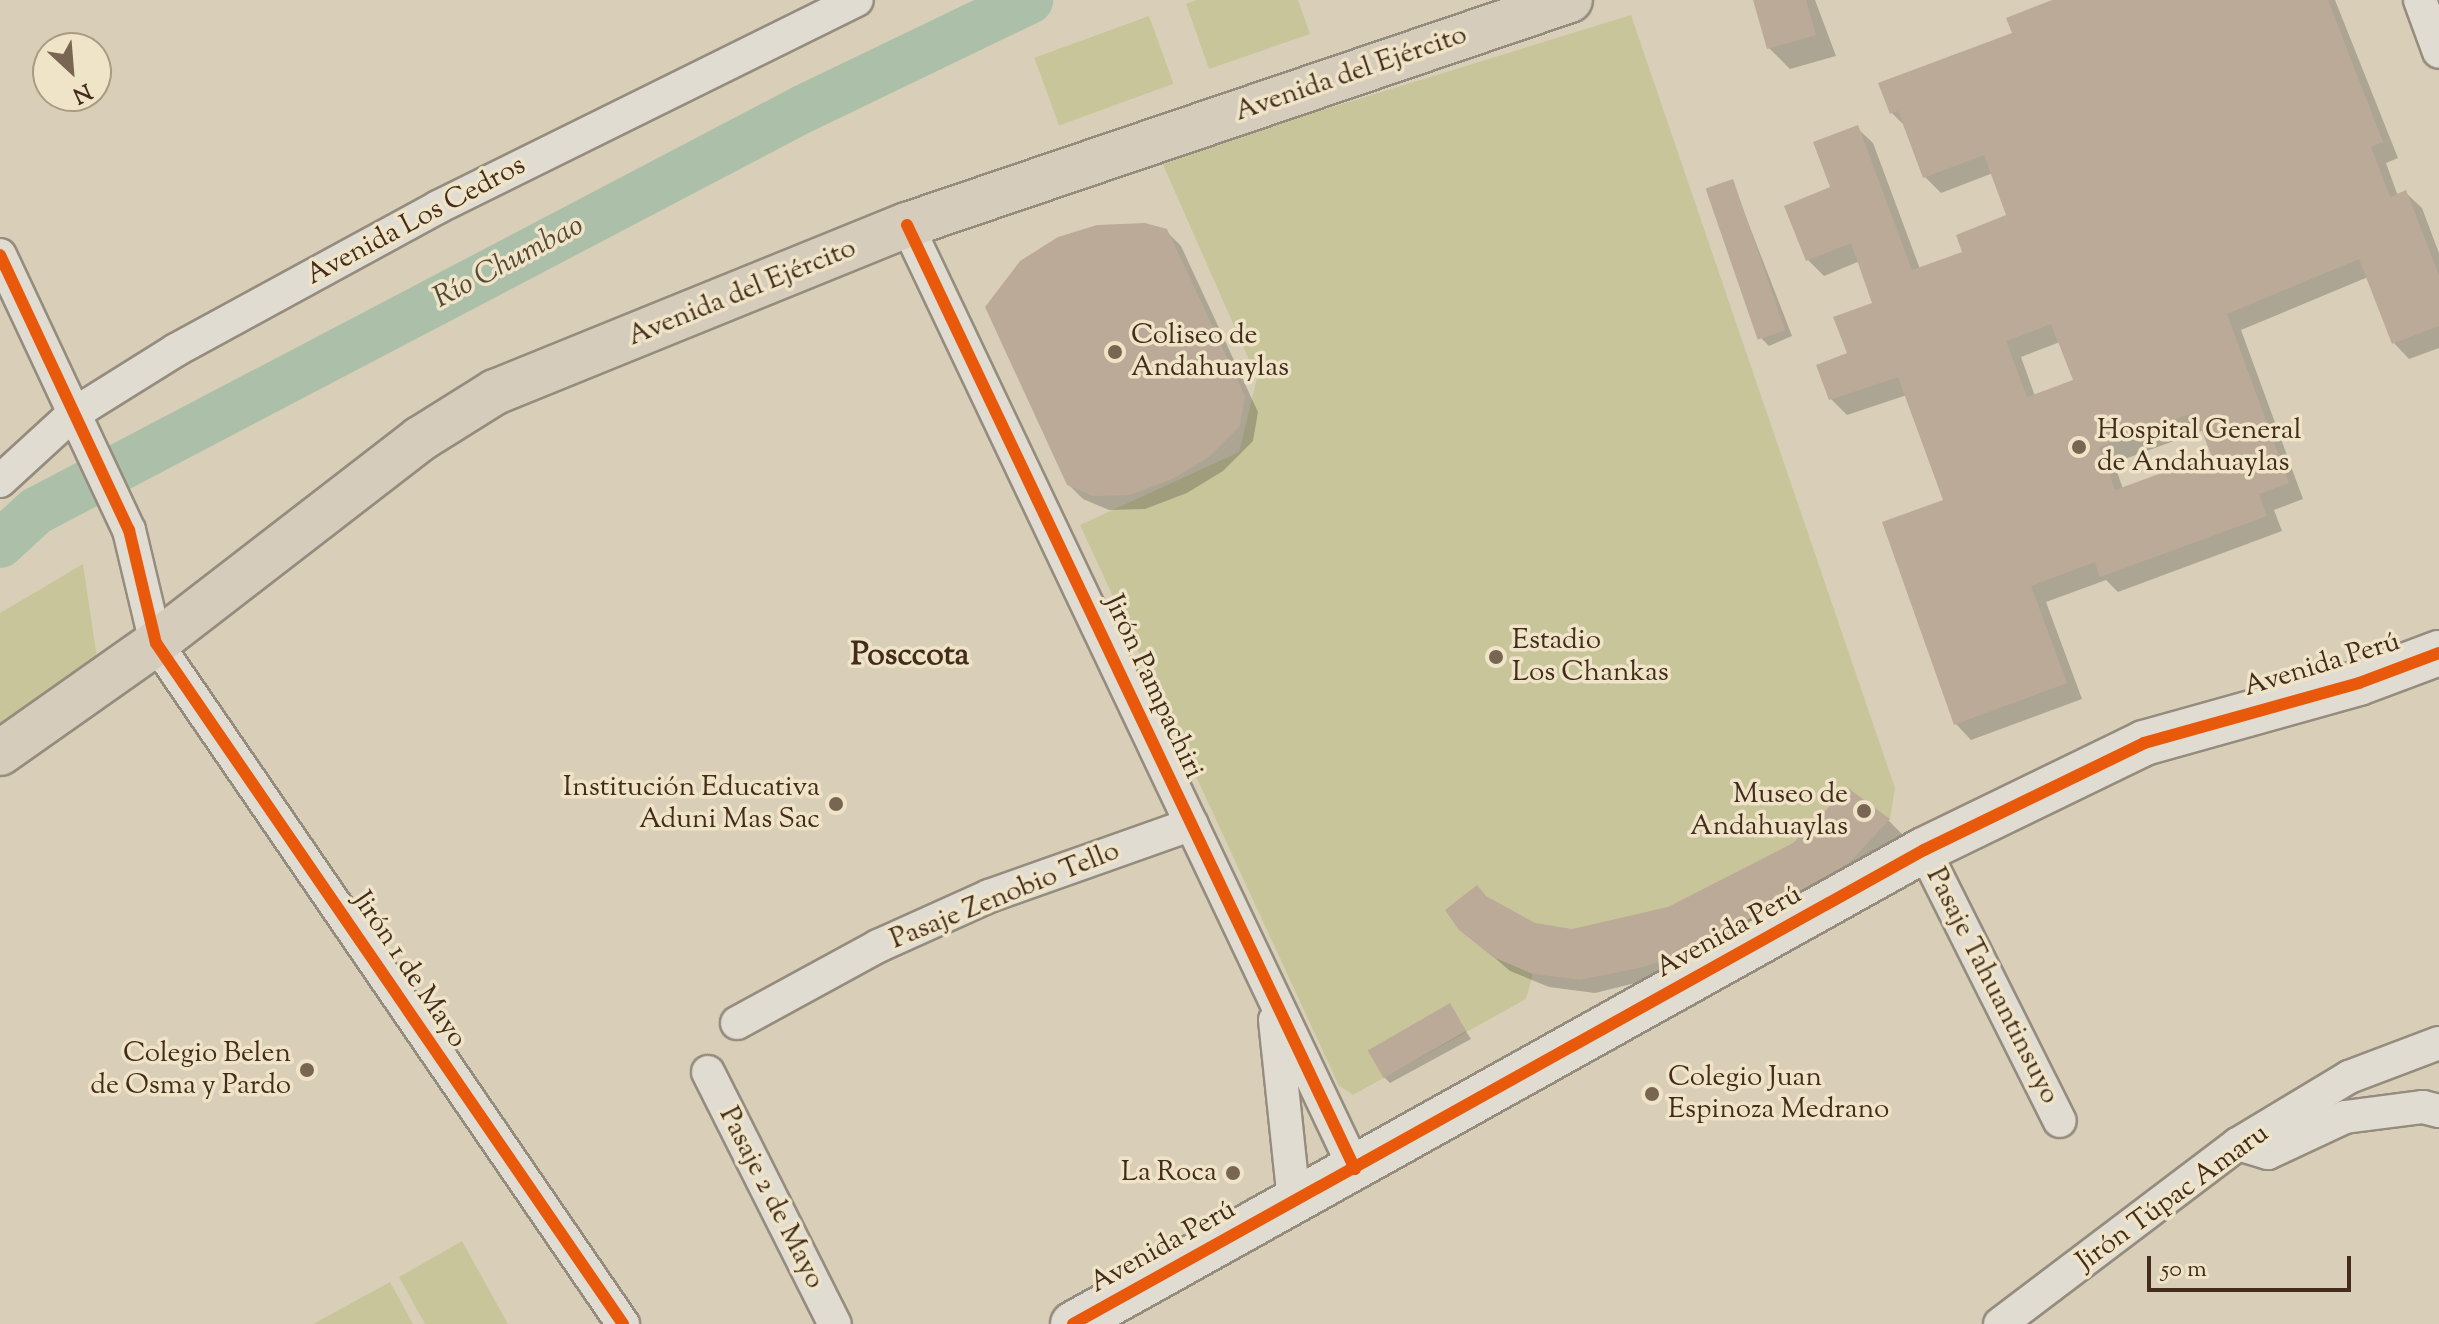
<!DOCTYPE html>
<html>
<head>
<meta charset="utf-8">
<style>
	body { margin:0 }
	#map { position:relative; width:2439px; height:1324px; overflow:hidden; background:#d9cfb8; font-family:"Sorts Mill Goudy",serif }
	div>[style] { position:absolute }
	[style*='--x'] { left:calc(var(--x)*1px); top:calc(var(--y)*1px); width:calc(var(--w)*1px); rotate:calc(var(--a)*1deg) }
	.green>* { inset:0; background:#c9c59b; transform-origin:0 0 }
	.shadow>* { inset:0; background:#0003 }
	.river>* { height:48px; margin:-24px; padding:0 24px; transform-origin:24px; border-radius:24px; background:#acc0a9 }
	.building>* { inset:0; background:#bcaa98; transform-origin:0 0 }
	.roads { filter:drop-shadow(2px 0 #958c7e) drop-shadow(-2px 0 #958c7e) drop-shadow(0 2px #958c7e) drop-shadow(0 -2px #958c7e) }
	.street>* { height:32px; margin:-16px; padding:0 16px; transform-origin:16px; border-radius:16px; background:#e1dcd1 }
	.secondary>* { height:44px; margin:-22px; padding:0 22px; transform-origin:22px; border-radius:22px; background:#e1dcd1 }
	.highway>* { height:44px; margin:-22px; padding:0 22px; transform-origin:22px; border-radius:22px; background:#d6ccbc }
	.cycleway>* { height:12px; margin:-6px; padding:0 6px; transform-origin:6px; border-radius:6px; background:#e8590c }
	.dots>* { width:22px; height:22px; translate:-50% -50%; box-sizing:border-box; border:4px solid #efe4c8; border-radius:50% }
	span { translate:-50% -50%; white-space:nowrap; text-align:center; line-height:1.15; -webkit-text-stroke:7px #efe4c8; paint-order:stroke }
	.street-label { font-size:28px; color:#432c1b }
	.poi-label { font-size:28px; color:#432c1b }
	.left { translate:0 -50%; text-align:left }
	.right { translate:-100% -50%; text-align:right }
	.water-label { font-size:30px; color:#544836; font-style:italic }
	.quarter-label { font-size:32px; color:#432c1b; font-weight:700 }
	.north { position:absolute; left:32px; top:32px; width:80px; height:80px; box-sizing:border-box; background:#efe4c8; border:2px solid #aa9a83; border-radius:50%; rotate:154deg; font-size:22px; font-weight:700; line-height:32px; text-align:center; color:#432c1b }
	.north::after { content:''; display:block; margin:auto; width:28px; height:36px; background:#786552; clip-path:polygon(50% 0,100% 100%,50% 72%,0 100%) }
	.scale { position:absolute; left:2147px; top:1256px; width:204px; height:36px; box-sizing:border-box; border:4px solid #432c1b; border-top:0; padding-left:10px; font-size:24px; line-height:28px; white-space:nowrap; color:#432c1b; -webkit-text-stroke:6px #efe4c8; paint-order:stroke }
</style>
</head>
<body>
<div id="map">
	<div class="green">
		<i style="clip-path:polygon(1197px 0,1298px 0,1310px 34px,1209px 69px,1186px 4px)"></i>
		<i style="clip-path:polygon(1631px 15px,1895px 788px,1890px 819px,1822px 886px,1751px 927px,1640px 968px,1580px 980px,1533px 974px,1526px 999px,1353px 1095px,1339px 1086px,1080px 525px,1239px 452px,1257px 378px,1161px 160px)"></i>
		<i style="left:1149px;top:16px;width:72px;height:122px;rotate:70deg"></i>
		<i style="clip-path:polygon(83px 564px,97px 658px,0 724px,0 613px)"></i>
		<i style="clip-path:polygon(462px 1241px,508px 1324px,425px 1324px,399px 1277px)"></i>
		<i style="clip-path:polygon(390px 1282px,413px 1324px,313px 1324px)"></i>
	</div>
	<div class="shadow">
		<i style="clip-path:polygon(1755px 0,1815px 0,1836px 56px,1790px 69px,1769px 48px)"></i>
		<i style="clip-path:polygon(evenodd,2058px 0,2335px 0,2398px 158px,2386px 163px,2398px 196px,2406px 193px,2422px 208px,2439px 253px,2439px 348px,2409px 359px,2394px 343px,2368px 277px,2241px 330px,2303px 499px,2274px 510px,2282px 531px,2118px 592px,2106px 580px,2046px 602px,2082px 699px,1971px 740px,1956px 724px,1946px 501px,1907px 395px,1847px 415px,1831px 399px,1874px 304px,1860px 261px,1824px 276px,1808px 260px,1857px 128px,1873px 143px,1920px 269px,1965px 253px,2009px 216px,1993px 173px,1941px 193px,1925px 177px,1906px 127px,1891px 112px,2015px 34px,2058px 0,2060px 342px,2076px 381px,2035px 396px,2021px 357px,2060px 342px,2058px 0,2204px 430px,2214px 456px,2123px 489px,2114px 463px,2204px 430px)"></i>
		<i style="clip-path:polygon(1732px 181px,1792px 336px,1769px 346px,1762px 339px)"></i>
		<i style="clip-path:polygon(1166px 231px,1181px 246px,1258px 412px,1253px 441px,1223px 471px,1187px 493px,1145px 509px,1109px 510px,1083px 499px,1068px 484px)"></i>
		<i style="clip-path:polygon(1888px 820px,1902px 834px,1878px 864px,1704px 966px,1595px 993px,1549px 987px,1510px 971px,1461px 929px,1491px 901px,1534px 925px,1572px 931px,1669px 909px)"></i>
		<i style="clip-path:polygon(1449px 1005px,1471px 1039px,1390px 1083px,1383px 1076px)"></i>
	</div>
	<div class="river">
		<i style="--x:0;--y:544;--w:49;--a:-42.5"></i>
		<i style="--x:36;--y:511;--w:868;--a:-27.66"></i>
		<i style="--x:805;--y:108;--w:249;--a:-25.7"></i>
	</div>
	<div class="building">
		<i style="clip-path:polygon(1753px 0,1806px 0,1816px 35px,1767px 49px)"></i>
		<i style="clip-path:polygon(evenodd,2052px 0,2328px 0,2383px 142px,2371px 147px,2390px 197px,2406px 190px,2439px 275px,2439px 326px,2392px 344px,2359px 259px,2227px 314px,2289px 483px,2259px 494px,2267px 516px,2100px 577px,2095px 562px,2031px 586px,2067px 683px,1954px 725px,1882px 522px,1943px 500px,1898px 377px,1829px 400px,1816px 365px,1847px 353px,1833px 317px,1872px 303px,1851px 243px,1806px 261px,1784px 206px,1830px 187px,1813px 142px,1858px 125px,1912px 270px,1962px 252px,1956px 235px,2006px 215px,1984px 155px,1923px 178px,1898px 111px,1890px 114px,1878px 83px,2012px 33px,2006px 18px,2052px 0,2051px 324px,2073px 380px,2027px 397px,2006px 341px,2051px 324px,2052px 0,2195px 412px,2211px 455px,2115px 490px,2099px 447px,2195px 412px)"></i>
		<i style="left:1733px;top:179px;width:160px;height:29px;rotate:71deg"></i>
		<i style="clip-path:polygon(1145px 223px,1167px 229px,1245px 396px,1240px 426px,1209px 457px,1172px 479px,1130px 495px,1093px 496px,1067px 485px,985px 307px,1020px 261px,1058px 237px,1097px 225px)"></i>
		<i style="clip-path:polygon(1848px 788px,1890px 819px,1848px 864px,1689px 952px,1640px 968px,1580px 980px,1533px 974px,1493px 957px,1459px 930px,1445px 910px,1477px 885px,1486px 896px,1535px 923px,1572px 929px,1668px 907px,1793px 843px)"></i>
		<i style="left:1450px;top:1003px;width:32px;height:95px;rotate:60deg"></i>
	</div>
	<div class="roads">
		<div class="street">
			<i style="--x:2420;--y:0;--w:55;--a:69.9"></i>
			<i style="--x:907;--y:225;--w:1045;--a:64.61"></i>
			<i style="--x:0;--y:255;--w:304;--a:64.9"></i>
			<i style="--x:129;--y:530;--w:116;--a:76.6"></i>
			<i style="--x:156;--y:643;--w:826;--a:55.56"></i>
			<i style="--x:0;--y:481;--w:98;--a:-42.5"></i>
			<i style="--x:72;--y:415;--w:123;--a:-32"></i>
			<i style="--x:176;--y:350;--w:298;--a:-28.6"></i>
			<i style="--x:438;--y:207;--w:467;--a:-26.3"></i>
			<i style="--x:1924;--y:850;--w:303;--a:63.4"></i>
			<i style="--x:1275;--y:1020;--w:182;--a:84"></i>
			<i style="--x:737;--y:1023;--w:161;--a:-28.6"></i>
			<i style="--x:878;--y:946;--w:122;--a:-24.2"></i>
			<i style="--x:989;--y:896;--w:215;--a:-19.5"></i>
			<i style="--x:708;--y:1072;--w:282;--a:63.3"></i>
			<i style="--x:2238;--y:1144;--w:31;--a:17"></i>
			<i style="--x:2268;--y:1153;--w:85;--a:-25.1"></i>
			<i style="--x:2345;--y:1117;--w:79;--a:-7.3"></i>
			<i style="--x:2423;--y:1107;--w:16;--a:14"></i>
			<i style="--x:2000;--y:1324;--w:298;--a:-37.1"></i>
			<i style="--x:2238;--y:1144;--w:130;--a:-31.1"></i>
			<i style="--x:2349;--y:1077;--w:96;--a:-20.7"></i>
		</div>
		<div class="secondary">
			<i style="--x:1073;--y:1324;--w:974;--a:-29.12"></i>
			<i style="--x:1924;--y:850;--w:245;--a:-25.9"></i>
			<i style="--x:2144;--y:743;--w:223;--a:-15.6"></i>
			<i style="--x:2359;--y:683;--w:85;--a:-20.6"></i>
		</div>
		<div class="highway">
			<i style="--x:0;--y:753;--w:191;--a:-35.2"></i>
			<i style="--x:156;--y:643;--w:334;--a:-37.7"></i>
			<i style="--x:420;--y:439;--w:89;--a:-32.1"></i>
			<i style="--x:495;--y:392;--w:445;--a:-22.1"></i>
			<i style="--x:907;--y:225;--w:700;--a:-18.75"></i>
		</div>
	</div>
	<div class="cycleway">
		<i style="--x:907;--y:225;--w:1045;--a:64.61"></i>
		<i style="--x:0;--y:255;--w:304;--a:64.9"></i>
		<i style="--x:129;--y:530;--w:116;--a:76.6"></i>
		<i style="--x:156;--y:643;--w:826;--a:55.56"></i>
		<i style="--x:1073;--y:1324;--w:974;--a:-29.12"></i>
		<i style="--x:1924;--y:850;--w:245;--a:-25.9"></i>
		<i style="--x:2144;--y:743;--w:223;--a:-15.6"></i>
		<i style="--x:2359;--y:683;--w:85;--a:-20.6"></i>
	</div>
	<div class="dots">
		<i style="left:1115px;top:352px;background:#786552"></i>
		<i style="left:2079px;top:447px;background:#786552"></i>
		<i style="left:1496px;top:657px;background:#786552"></i>
		<i style="left:836px;top:804px;background:#786552"></i>
		<i style="left:1864px;top:811px;background:#786552"></i>
		<i style="left:307px;top:1070px;background:#786552"></i>
		<i style="left:1652px;top:1094px;background:#786552"></i>
		<i style="left:1233px;top:1173px;background:#786552"></i>
	</div>
	<div class="street-label">
		<span style="left:1351px;top:74px;rotate:-19deg">Avenida del Ejército</span>
		<span style="left:416px;top:221px;rotate:-28deg">Avenida Los Cedros</span>
		<span style="left:742px;top:293px;rotate:-22deg">Avenida del Ejército</span>
		<span style="left:2322px;top:665px;rotate:-17deg">Avenida Perú</span>
		<span style="left:1153px;top:687px;rotate:65deg">Jirón Pampachiri</span>
		<span style="left:1005px;top:896px;rotate:-22deg">Pasaje Zenobio Tello</span>
		<span style="left:1729px;top:932px;rotate:-29deg">Avenida Perú</span>
		<span style="left:409px;top:970px;rotate:56deg">Jirón 1 de Mayo</span>
		<span style="left:1992px;top:986px;rotate:63deg">Pasaje Tahuantinsuyo</span>
		<span style="left:771px;top:1198px;rotate:63deg">Pasaje 2 de Mayo</span>
		<span style="left:2173px;top:1198px;rotate:-36deg">Jirón Túpac Amaru</span>
		<span style="left:1163px;top:1247px;rotate:-29deg">Avenida Perú</span>
	</div>
	<div class="poi-label">
		<span class="left" style="left:1131px;top:352px">Coliseo de<br>Andahuaylas</span>
		<span class="left" style="left:2097px;top:447px">Hospital General<br>de Andahuaylas</span>
		<span class="left" style="left:1512px;top:657px">Estadio<br>Los Chankas</span>
		<span class="right" style="left:820px;top:804px">Institución Educativa<br>Aduni Mas Sac</span>
		<span class="right" style="left:1848px;top:811px">Museo de<br>Andahuaylas</span>
		<span class="right" style="left:291px;top:1070px">Colegio Belen<br>de Osma y Pardo</span>
		<span class="left" style="left:1668px;top:1094px">Colegio Juan<br>Espinoza Medrano</span>
		<span class="right" style="left:1217px;top:1173px">La Roca</span>
	</div>
	<div class="water-label">
		<span style="left:509px;top:263px;rotate:-28deg">Río Chumbao</span>
	</div>
	<div class="quarter-label">
		<span style="left:910px;top:656px">Posccota</span>
	</div>
	<div class="north">N</div>
	<div class="scale">50 m</div>
</div>
</body>
</html>
